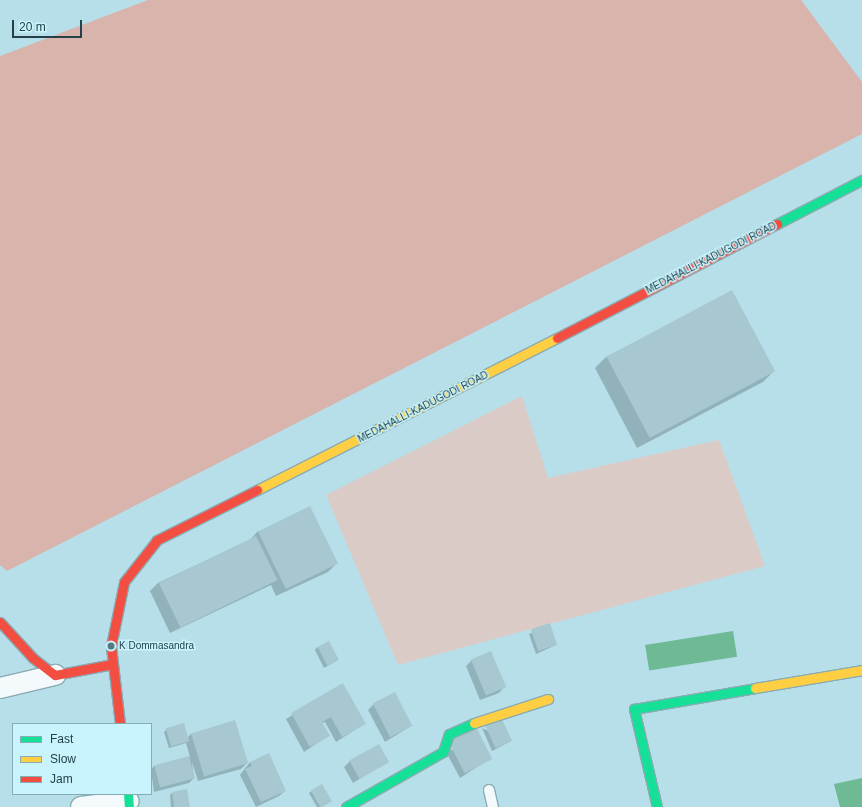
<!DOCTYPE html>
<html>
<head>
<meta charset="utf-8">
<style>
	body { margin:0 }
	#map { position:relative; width:862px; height:807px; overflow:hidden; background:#b6dfe9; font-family:Arial,sans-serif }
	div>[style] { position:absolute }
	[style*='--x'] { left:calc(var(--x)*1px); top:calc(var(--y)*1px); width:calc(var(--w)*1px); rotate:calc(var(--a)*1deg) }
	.green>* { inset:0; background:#dbcbc7 }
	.forest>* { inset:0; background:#d8b4ac }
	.water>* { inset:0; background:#6dba95; transform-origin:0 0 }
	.shadow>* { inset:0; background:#0003 }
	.building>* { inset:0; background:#a7c8d0; transform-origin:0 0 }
	.roads { filter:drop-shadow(1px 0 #8babb3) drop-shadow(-1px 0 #8babb3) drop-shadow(0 1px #8babb3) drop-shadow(0 -1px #8babb3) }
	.lane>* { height:10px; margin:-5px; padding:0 5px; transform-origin:5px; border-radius:5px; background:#f4fafc }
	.street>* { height:20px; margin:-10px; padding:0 10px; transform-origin:10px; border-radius:10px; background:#f4fafc }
	.fast>* { height:9px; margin:-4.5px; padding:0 4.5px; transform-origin:4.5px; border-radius:4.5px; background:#16e098 }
	.slow>* { height:9px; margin:-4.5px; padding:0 4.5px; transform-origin:4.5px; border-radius:4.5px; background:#ffcf43 }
	.jam>* { height:9px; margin:-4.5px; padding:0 4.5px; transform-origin:4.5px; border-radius:4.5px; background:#f24e42 }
	.dots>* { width:11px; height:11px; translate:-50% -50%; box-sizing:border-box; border:2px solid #c9f4fe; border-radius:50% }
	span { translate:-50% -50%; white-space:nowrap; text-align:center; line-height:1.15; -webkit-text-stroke:3px #c9f4fe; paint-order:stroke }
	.street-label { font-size:10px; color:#224148 }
	.poi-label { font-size:10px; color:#224148 }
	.left { translate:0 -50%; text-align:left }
	.legend { position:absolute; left:12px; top:723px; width:140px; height:72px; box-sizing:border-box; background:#c9f4fe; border:1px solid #86acb5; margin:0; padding:5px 7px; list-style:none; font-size:12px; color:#224148 }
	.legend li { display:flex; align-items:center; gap:8px; height:20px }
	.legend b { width:20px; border:1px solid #86acb5 }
	.scale { position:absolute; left:12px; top:20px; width:70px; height:18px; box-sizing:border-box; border:2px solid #224148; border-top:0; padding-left:5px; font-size:12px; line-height:14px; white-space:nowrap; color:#224148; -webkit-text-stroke:3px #c9f4fe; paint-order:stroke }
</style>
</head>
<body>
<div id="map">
	<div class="green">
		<i style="clip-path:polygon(522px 396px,548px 478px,719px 440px,765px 566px,398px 665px,326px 495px)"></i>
	</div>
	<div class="forest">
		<i style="clip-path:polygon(148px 0,801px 0,862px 82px,862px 134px,7px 571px,0 565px,0 56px)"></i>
	</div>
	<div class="water">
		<i style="left:733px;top:631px;width:26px;height:89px;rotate:81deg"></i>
		<i style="clip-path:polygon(862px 778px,862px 807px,840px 807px,834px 784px)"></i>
	</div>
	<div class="shadow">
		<i style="clip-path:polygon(732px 292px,774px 371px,763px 382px,637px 448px,595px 368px,606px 357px)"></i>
		<i style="clip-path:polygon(258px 531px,336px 564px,328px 572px,276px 596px,271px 585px,170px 633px,150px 591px,158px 583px,250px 540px)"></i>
		<i style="clip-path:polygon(549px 625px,556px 645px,536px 654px,529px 634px)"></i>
		<i style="clip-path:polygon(317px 647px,338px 660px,324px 668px,315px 650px)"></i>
		<i style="clip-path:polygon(472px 660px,504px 687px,499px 693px,480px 700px,466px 666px)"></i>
		<i style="clip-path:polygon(342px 684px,364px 724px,336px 742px,325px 722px,322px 723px,328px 736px,304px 752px,286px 719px)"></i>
		<i style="clip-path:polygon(374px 704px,411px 726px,385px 742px,368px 710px)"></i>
		<i style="clip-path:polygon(235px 722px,247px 763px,241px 769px,198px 781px,192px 762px,194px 778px,189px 783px,154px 792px,151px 770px,154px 766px,190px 757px,186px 743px,169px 748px,164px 732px,167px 729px,187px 738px,191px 734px)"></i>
		<i style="clip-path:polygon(482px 728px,511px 741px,492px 751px)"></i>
		<i style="clip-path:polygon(444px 748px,491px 758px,460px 778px)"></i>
		<i style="clip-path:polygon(350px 761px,387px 762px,353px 783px,344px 767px)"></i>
		<i style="clip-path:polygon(250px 762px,285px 791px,279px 796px,256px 807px,240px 775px)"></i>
		<i style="clip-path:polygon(312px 791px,331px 801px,322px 807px,317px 807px,309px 793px)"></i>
		<i style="clip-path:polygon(172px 793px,189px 807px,171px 807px,170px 795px)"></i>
	</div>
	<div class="building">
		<i style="left:732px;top:290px;width:92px;height:142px;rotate:62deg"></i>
		<i style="left:310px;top:506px;width:64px;height:58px;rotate:64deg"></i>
		<i style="left:256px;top:536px;width:49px;height:108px;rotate:64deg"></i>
		<i style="left:550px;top:623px;width:23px;height:20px;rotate:72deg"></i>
		<i style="left:329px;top:641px;width:21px;height:13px;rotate:62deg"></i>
		<i style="left:491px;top:651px;width:39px;height:22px;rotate:67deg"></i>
		<i style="clip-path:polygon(343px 683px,366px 724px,342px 737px,331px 717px,322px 722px,330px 736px,310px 747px,291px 713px)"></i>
		<i style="left:395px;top:692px;width:38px;height:25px;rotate:63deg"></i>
		<i style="left:501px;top:717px;width:26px;height:18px;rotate:65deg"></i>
		<i style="left:235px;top:720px;width:45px;height:46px;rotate:73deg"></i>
		<i style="left:184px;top:723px;width:19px;height:19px;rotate:74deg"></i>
		<i style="left:476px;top:727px;width:36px;height:31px;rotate:63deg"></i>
		<i style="left:379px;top:744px;width:21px;height:34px;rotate:61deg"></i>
		<i style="clip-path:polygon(269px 753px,286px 791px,261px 802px,245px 769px,252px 766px,250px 762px)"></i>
		<i style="left:189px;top:756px;width:23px;height:36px;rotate:75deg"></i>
		<i style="left:322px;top:784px;width:20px;height:13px;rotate:60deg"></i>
		<i style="clip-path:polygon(187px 789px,190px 807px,174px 807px,172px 792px)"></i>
	</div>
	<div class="roads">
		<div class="lane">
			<i style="--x:489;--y:790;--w:17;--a:77"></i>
		</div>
		<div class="street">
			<i style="--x:0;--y:688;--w:57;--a:-13.3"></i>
			<i style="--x:81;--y:807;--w:48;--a:-7.1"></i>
		</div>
		<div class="fast">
			<i style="--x:777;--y:224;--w:96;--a:-27.4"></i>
			<i style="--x:128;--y:794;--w:13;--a:86"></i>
			<i style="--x:346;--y:807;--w:112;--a:-29.6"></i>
			<i style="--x:443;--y:752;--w:19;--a:-72"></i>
			<i style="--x:449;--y:734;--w:27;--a:-24"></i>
			<i style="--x:657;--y:807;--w:101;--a:-103.2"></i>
			<i style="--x:634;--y:709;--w:123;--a:-9.8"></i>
		</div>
		<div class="slow">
			<i style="--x:257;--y:490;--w:336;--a:-26.9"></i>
			<i style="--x:755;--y:688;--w:109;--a:-9.5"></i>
			<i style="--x:474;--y:723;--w:78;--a:-18"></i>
		</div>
		<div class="jam">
			<i style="--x:557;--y:338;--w:248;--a:-27.4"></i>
			<i style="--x:0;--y:622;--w:49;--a:47.5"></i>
			<i style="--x:33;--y:658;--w:28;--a:38"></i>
			<i style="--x:55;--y:675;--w:59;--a:-10.7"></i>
			<i style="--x:120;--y:724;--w:79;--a:-96.6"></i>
			<i style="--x:111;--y:646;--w:65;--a:-78.5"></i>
			<i style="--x:124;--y:582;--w:53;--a:-51.8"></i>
			<i style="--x:157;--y:540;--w:112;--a:-26.6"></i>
		</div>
	</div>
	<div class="dots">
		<i style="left:111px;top:646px;background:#567880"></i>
	</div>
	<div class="street-label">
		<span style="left:711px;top:258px;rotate:-27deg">MEDAHALLI-KADUGODI ROAD</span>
		<span style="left:423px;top:407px;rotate:-27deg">MEDAHALLI-KADUGODI ROAD</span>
	</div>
	<div class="poi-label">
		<span class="left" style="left:119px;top:646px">K Dommasandra</span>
	</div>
	<ul class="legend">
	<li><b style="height:5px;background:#16e098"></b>Fast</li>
	<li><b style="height:5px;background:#ffcf43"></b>Slow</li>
	<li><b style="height:5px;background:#f24e42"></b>Jam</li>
	</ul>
	<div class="scale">20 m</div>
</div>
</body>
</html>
